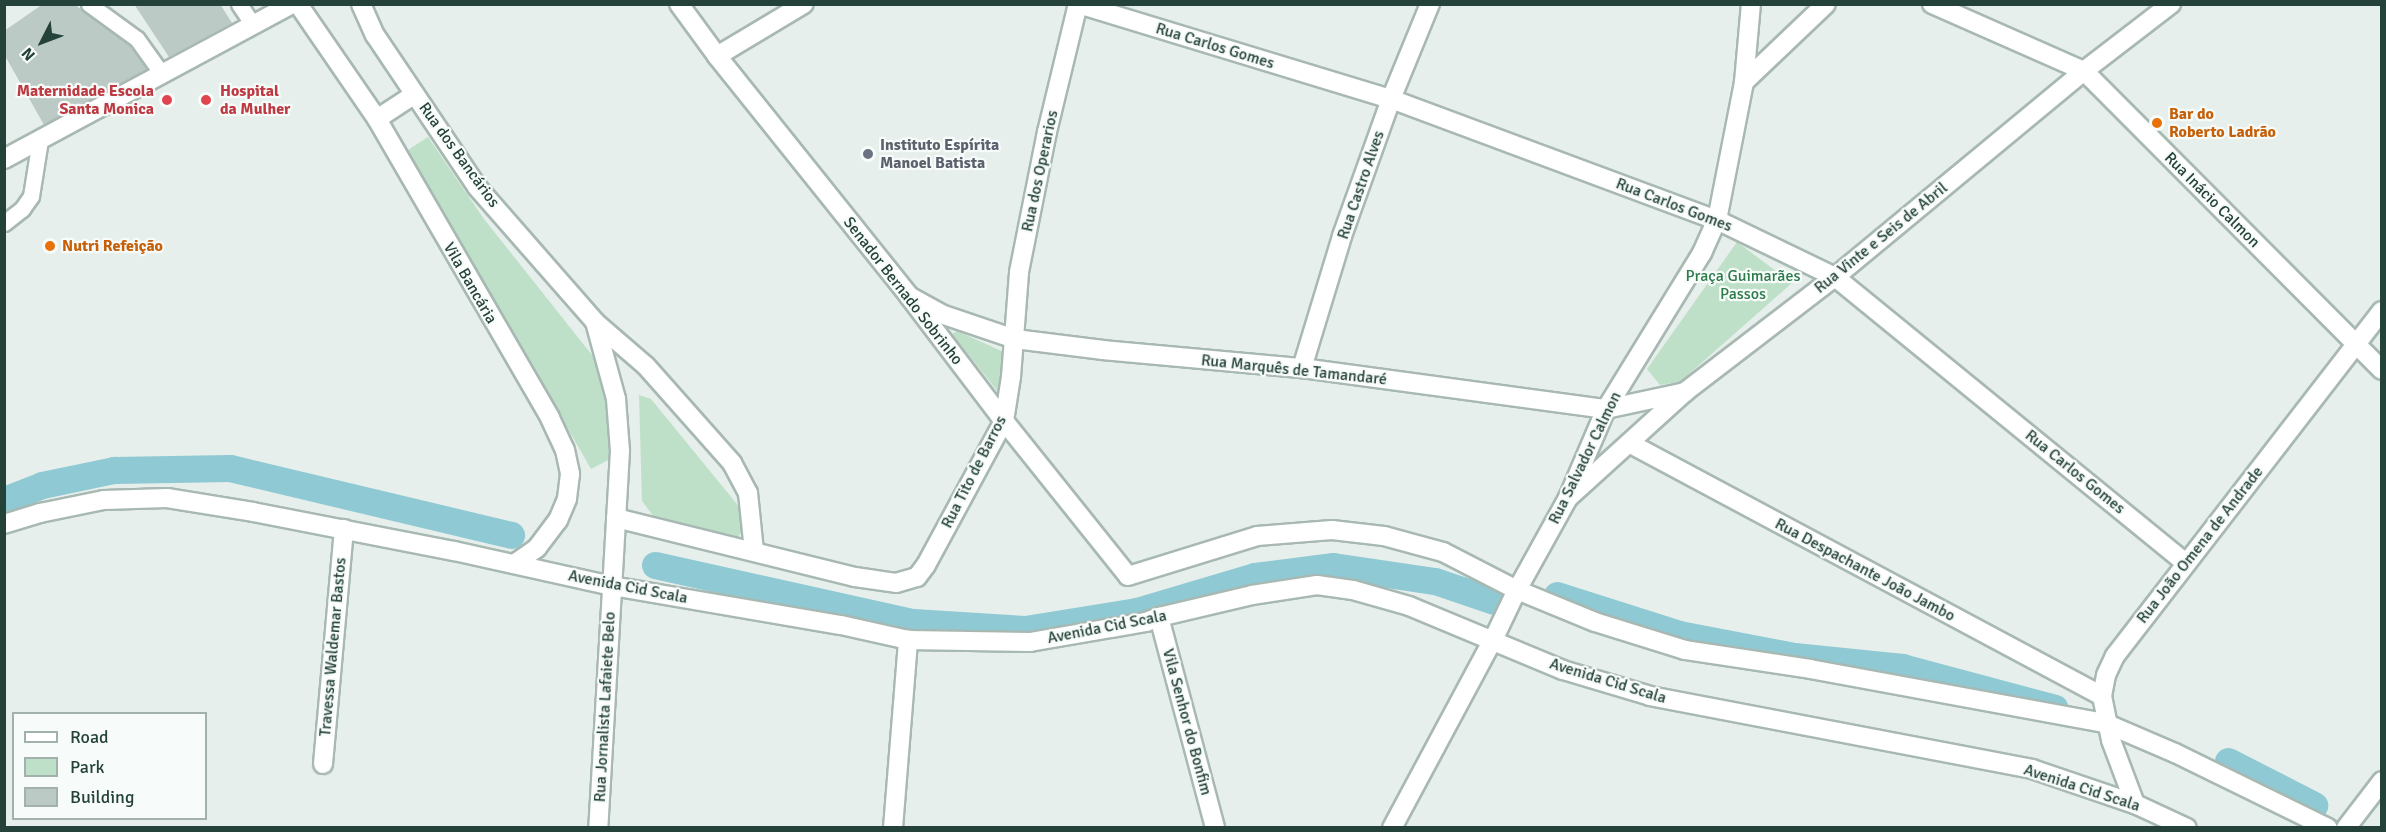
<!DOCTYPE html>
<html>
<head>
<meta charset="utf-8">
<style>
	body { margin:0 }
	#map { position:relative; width:2386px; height:832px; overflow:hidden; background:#e6efeb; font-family:Signika,sans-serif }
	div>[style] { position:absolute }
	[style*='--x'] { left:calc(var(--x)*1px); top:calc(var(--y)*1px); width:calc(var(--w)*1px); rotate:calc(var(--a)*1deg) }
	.green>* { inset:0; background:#bfe0c8 }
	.canal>* { height:27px; margin:-13.5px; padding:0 13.5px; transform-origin:13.5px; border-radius:13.5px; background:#8ec9d4 }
	.building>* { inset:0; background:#bbcac4 }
	.roads { filter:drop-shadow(2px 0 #a8b8b2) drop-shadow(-2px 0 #a8b8b2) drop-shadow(0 2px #a8b8b2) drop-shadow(0 -2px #a8b8b2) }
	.lane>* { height:15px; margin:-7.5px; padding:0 7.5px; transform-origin:7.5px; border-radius:7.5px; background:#fff }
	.street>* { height:18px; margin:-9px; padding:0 9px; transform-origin:9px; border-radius:9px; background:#fff }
	.secondary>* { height:18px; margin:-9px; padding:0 9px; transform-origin:9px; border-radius:9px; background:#fff }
	.dots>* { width:16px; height:16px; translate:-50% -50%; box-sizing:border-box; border:3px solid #f7fbf9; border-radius:50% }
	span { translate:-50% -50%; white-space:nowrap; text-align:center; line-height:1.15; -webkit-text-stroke:4.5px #f7fbf9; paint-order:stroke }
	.street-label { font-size:16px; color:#24423a }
	.health-label { font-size:16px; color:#be3a42; font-weight:700 }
	.right { translate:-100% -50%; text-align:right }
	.left { translate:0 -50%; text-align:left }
	.food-label { font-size:16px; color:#c56008; font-weight:700 }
	.worship-label { font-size:16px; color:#5b616d; font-weight:700 }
	.park-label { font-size:16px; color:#2d7a4b }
	.frame { position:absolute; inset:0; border:6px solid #24423a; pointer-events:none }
	.legend { position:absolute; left:12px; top:712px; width:195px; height:108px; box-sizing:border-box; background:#f7fbf9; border:2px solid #a3b1ad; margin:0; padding:8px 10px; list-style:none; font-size:18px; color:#24423a }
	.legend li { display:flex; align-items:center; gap:12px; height:30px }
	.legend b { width:30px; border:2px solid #a3b1ad }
	.north { position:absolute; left:12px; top:12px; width:60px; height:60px; -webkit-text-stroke:4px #f7fbf9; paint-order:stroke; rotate:228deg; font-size:16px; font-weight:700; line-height:24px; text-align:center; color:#24423a }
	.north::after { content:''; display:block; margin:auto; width:21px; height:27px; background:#24423a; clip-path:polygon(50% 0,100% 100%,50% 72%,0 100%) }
</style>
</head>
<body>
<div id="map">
	<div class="green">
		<i style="clip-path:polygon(428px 137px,484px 219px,592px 355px,616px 417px,612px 458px,591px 469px,408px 150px)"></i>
		<i style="clip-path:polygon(1737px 242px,1792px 283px,1680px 382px,1660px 385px,1647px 369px)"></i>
		<i style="clip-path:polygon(957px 331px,1006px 353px,999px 393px,952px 334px)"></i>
		<i style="clip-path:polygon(639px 395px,651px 399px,741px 509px,744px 530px,734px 541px,654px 517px,642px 501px)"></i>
	</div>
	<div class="canal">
		<i style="--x:4;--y:500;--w:41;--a:-21.5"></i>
		<i style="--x:42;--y:485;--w:74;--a:-11.8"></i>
		<i style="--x:114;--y:470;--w:116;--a:-1"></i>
		<i style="--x:230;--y:468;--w:289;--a:13.4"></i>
		<i style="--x:655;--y:565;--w:264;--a:12.5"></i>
		<i style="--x:913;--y:622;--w:112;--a:3.6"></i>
		<i style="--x:1025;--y:629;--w:113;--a:-9.1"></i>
		<i style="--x:1137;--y:611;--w:123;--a:-16.5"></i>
		<i style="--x:1255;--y:576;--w:79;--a:-7.3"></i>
		<i style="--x:1333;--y:566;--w:103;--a:8.4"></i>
		<i style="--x:1435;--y:581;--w:62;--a:18.7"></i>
		<i style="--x:1557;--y:595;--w:128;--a:17.7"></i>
		<i style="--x:1679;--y:634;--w:117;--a:10.8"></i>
		<i style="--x:1794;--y:656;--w:109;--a:5.8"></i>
		<i style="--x:1902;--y:667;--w:158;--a:15"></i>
		<i style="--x:2228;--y:761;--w:97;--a:27.1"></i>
	</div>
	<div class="building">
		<i style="clip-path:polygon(43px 4px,74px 4px,130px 46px,147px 69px,44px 125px,4px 54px,4px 31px)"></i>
		<i style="clip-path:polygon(134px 4px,220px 4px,232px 23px,169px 57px)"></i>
	</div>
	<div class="roads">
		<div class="lane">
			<i style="--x:89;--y:4;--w:59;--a:36.1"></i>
			<i style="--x:137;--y:39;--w:43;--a:54.5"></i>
			<i style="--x:239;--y:4;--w:25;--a:56"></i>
			<i style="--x:4;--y:223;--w:23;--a:-38"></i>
			<i style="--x:22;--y:209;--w:16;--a:-55"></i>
			<i style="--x:31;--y:196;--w:57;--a:-80.9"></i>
		</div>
		<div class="street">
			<i style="--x:298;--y:4;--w:140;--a:55.5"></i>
			<i style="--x:377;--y:119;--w:345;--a:59.9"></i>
			<i style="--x:550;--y:418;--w:35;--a:65"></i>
			<i style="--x:565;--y:450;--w:25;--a:78"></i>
			<i style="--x:570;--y:474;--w:25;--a:97"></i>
			<i style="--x:567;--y:499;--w:23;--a:113"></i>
			<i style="--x:558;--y:520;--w:35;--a:127"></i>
			<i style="--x:537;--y:548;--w:28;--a:145"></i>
			<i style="--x:361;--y:4;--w:34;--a:66"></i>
			<i style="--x:375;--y:35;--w:183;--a:56.1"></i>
			<i style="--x:477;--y:187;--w:179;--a:48.8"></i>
			<i style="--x:595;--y:322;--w:80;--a:74.7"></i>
			<i style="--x:616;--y:399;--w:52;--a:85.6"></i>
			<i style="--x:620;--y:451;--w:378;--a:93.3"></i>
			<i style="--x:1744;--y:82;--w:113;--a:-43.6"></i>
			<i style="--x:377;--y:119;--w:45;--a:-33.3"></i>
			<i style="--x:909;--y:296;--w:157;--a:52.8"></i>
			<i style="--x:1004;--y:421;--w:198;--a:51.3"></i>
			<i style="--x:1128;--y:576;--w:135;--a:-17.2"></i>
			<i style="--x:1257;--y:536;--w:75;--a:-4.6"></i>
			<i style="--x:1332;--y:530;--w:52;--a:6.6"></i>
			<i style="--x:1384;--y:536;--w:61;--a:15.2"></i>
			<i style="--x:1443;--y:552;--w:83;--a:27.2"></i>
			<i style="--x:1517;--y:590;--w:84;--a:22.3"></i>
			<i style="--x:1595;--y:622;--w:94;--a:17.3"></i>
			<i style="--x:1685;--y:650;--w:126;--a:8.6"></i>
			<i style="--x:1810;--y:669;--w:300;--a:10.4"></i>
			<i style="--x:2105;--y:723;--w:76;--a:23.2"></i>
			<i style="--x:2175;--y:753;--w:170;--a:26.1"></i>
			<i style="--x:595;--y:322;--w:67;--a:40.8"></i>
			<i style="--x:646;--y:366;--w:130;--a:48.4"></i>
			<i style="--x:732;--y:463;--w:34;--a:62"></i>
			<i style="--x:748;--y:493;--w:58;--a:84.1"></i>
			<i style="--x:1302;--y:368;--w:138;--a:-73.1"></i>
			<i style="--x:1342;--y:236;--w:145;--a:-70.3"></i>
			<i style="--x:1391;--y:99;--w:103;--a:-67.7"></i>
			<i style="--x:1629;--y:443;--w:536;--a:28.14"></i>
			<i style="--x:616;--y:518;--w:246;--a:13.9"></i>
			<i style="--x:855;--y:577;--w:41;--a:8.3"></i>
			<i style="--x:896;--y:583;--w:22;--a:-16"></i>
			<i style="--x:917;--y:577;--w:15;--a:-53"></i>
			<i style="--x:926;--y:565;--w:164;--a:-61.6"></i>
			<i style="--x:1004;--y:421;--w:45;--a:-81"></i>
			<i style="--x:1011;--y:377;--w:105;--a:-85.6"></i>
			<i style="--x:1019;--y:272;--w:143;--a:-78.7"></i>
			<i style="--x:1047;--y:132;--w:132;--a:-76.4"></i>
			<i style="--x:1159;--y:617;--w:218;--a:75.1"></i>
			<i style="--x:323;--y:764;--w:236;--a:-84.9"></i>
			<i style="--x:893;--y:828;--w:189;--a:-85.4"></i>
			<i style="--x:1392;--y:828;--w:213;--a:-61.8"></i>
		</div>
		<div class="secondary">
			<i style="--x:679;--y:4;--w:64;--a:53.8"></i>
			<i style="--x:717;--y:56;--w:307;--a:51.3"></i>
			<i style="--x:909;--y:296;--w:37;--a:29"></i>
			<i style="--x:941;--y:314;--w:78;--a:18.7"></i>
			<i style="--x:1015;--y:339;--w:89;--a:7.1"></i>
			<i style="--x:1103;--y:350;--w:200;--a:5.2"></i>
			<i style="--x:1302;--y:368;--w:307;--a:7.7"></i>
			<i style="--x:1606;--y:409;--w:81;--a:-12.1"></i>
			<i style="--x:1078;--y:4;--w:327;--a:16.9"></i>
			<i style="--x:1391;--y:99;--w:348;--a:20.4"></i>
			<i style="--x:1717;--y:220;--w:131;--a:25.8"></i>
			<i style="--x:1835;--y:277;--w:453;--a:39.2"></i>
			<i style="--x:1932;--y:4;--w:166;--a:23.8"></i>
			<i style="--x:2084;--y:71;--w:422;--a:45.1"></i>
			<i style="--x:717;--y:56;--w:101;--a:-30.9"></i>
			<i style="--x:4;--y:159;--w:327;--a:-28.3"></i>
			<i style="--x:1568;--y:498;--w:158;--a:-42.2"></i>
			<i style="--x:1685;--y:392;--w:189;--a:-37.5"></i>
			<i style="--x:1835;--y:277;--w:323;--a:-39.6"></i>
			<i style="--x:2084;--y:71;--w:110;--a:-37.6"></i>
			<i style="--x:4;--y:524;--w:38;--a:-17"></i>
			<i style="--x:40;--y:513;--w:65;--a:-11.5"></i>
			<i style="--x:104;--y:500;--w:63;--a:-1.8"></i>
			<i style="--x:167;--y:498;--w:87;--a:9.2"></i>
			<i style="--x:253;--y:512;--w:205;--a:11"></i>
			<i style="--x:454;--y:551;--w:162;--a:12.5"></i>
			<i style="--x:612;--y:586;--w:232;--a:9.7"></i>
			<i style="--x:841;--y:625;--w:69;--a:12.6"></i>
			<i style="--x:908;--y:640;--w:122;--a:0.9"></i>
			<i style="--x:1030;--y:642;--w:118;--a:-9.8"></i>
			<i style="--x:1146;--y:622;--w:14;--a:-21"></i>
			<i style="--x:1159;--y:617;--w:96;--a:-13.3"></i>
			<i style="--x:1252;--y:595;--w:66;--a:-8.7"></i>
			<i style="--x:1317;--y:585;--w:36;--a:8"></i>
			<i style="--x:1353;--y:590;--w:58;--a:15.9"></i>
			<i style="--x:1409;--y:606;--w:167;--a:22.6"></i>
			<i style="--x:1563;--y:670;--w:91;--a:16.6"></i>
			<i style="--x:1650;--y:696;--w:389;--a:10.8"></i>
			<i style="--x:2032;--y:769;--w:109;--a:18.8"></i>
			<i style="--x:2135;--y:804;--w:57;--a:24.8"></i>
			<i style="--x:1493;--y:640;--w:55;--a:-64.4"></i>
			<i style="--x:1517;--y:590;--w:105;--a:-61"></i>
			<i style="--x:1568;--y:498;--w:97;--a:-66.9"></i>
			<i style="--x:1606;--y:409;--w:183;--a:-58.4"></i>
			<i style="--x:1702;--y:253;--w:36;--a:-66"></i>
			<i style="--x:1717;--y:220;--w:141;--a:-78.9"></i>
			<i style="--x:1744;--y:82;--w:78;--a:-84.9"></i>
			<i style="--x:2135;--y:804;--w:68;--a:-110.6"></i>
			<i style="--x:2111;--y:740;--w:45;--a:-101.6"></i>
			<i style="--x:2102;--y:696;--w:21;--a:-79"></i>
			<i style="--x:2106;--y:675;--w:21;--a:-65"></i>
			<i style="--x:2115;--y:656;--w:436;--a:-52.3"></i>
			<i style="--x:2346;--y:828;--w:59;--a:-52.5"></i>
		</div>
	</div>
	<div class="dots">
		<i style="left:167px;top:100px;background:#e0444e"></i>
		<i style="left:206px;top:100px;background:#e0444e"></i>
		<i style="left:2157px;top:123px;background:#e8710a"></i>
		<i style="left:868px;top:154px;background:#6b7280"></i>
		<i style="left:50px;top:246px;background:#e8710a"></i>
	</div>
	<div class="street-label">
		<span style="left:1215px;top:46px;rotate:17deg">Rua Carlos Gomes</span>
		<span style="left:459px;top:155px;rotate:54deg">Rua dos Bancários</span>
		<span style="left:1040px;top:171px;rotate:-78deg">Rua dos Operarios</span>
		<span style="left:1361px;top:185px;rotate:-71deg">Rua Castro Alves</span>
		<span style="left:2212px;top:200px;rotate:45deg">Rua Inácio Calmon</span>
		<span style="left:1674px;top:205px;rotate:21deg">Rua Carlos Gomes</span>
		<span style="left:1881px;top:238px;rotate:-39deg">Rua Vinte e Seis de Abril</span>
		<span style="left:470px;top:283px;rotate:60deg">Vila Bancária</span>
		<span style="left:903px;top:291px;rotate:52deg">Senador Bernado Sobrinho</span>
		<span style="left:1294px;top:370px;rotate:6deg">Rua Marquês de Tamandaré</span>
		<span style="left:1585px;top:458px;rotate:-64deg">Rua Salvador Calmon</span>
		<span style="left:974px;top:472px;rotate:-63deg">Rua Tito de Barros</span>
		<span style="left:2075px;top:472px;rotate:39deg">Rua Carlos Gomes</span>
		<span style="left:2200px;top:545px;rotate:-52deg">Rua João Omena de Andrade</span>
		<span style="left:1865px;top:570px;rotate:28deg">Rua Despachante João Jambo</span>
		<span style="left:628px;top:587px;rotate:11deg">Avenida Cid Scala</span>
		<span style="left:1107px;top:627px;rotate:-11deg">Avenida Cid Scala</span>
		<span style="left:333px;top:647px;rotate:-85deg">Travessa Waldemar Bastos</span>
		<span style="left:1608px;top:681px;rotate:17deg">Avenida Cid Scala</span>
		<span style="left:605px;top:707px;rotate:-87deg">Rua Jornalista Lafaiete Belo</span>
		<span style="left:1187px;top:722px;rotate:75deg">Vila Senhor do Bonfim</span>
		<span style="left:2082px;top:788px;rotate:18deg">Avenida Cid Scala</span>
	</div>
	<div class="health-label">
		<span class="right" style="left:154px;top:100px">Maternidade Escola<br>Santa Monica</span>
		<span class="left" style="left:220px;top:100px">Hospital<br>da Mulher</span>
	</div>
	<div class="food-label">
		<span class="left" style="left:2169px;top:123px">Bar do<br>Roberto Ladrão</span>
		<span class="left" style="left:62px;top:246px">Nutri Refeição</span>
	</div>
	<div class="worship-label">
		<span class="left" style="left:880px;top:154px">Instituto Espírita<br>Manoel Batista</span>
	</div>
	<div class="park-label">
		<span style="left:1743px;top:285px">Praça Guimarães<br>Passos</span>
	</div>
	<div class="frame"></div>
	<ul class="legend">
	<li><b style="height:8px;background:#fff"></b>Road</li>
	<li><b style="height:16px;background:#bfe0c8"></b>Park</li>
	<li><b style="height:16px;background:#bbcac4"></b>Building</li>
	</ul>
	<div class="north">N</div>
</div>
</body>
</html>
